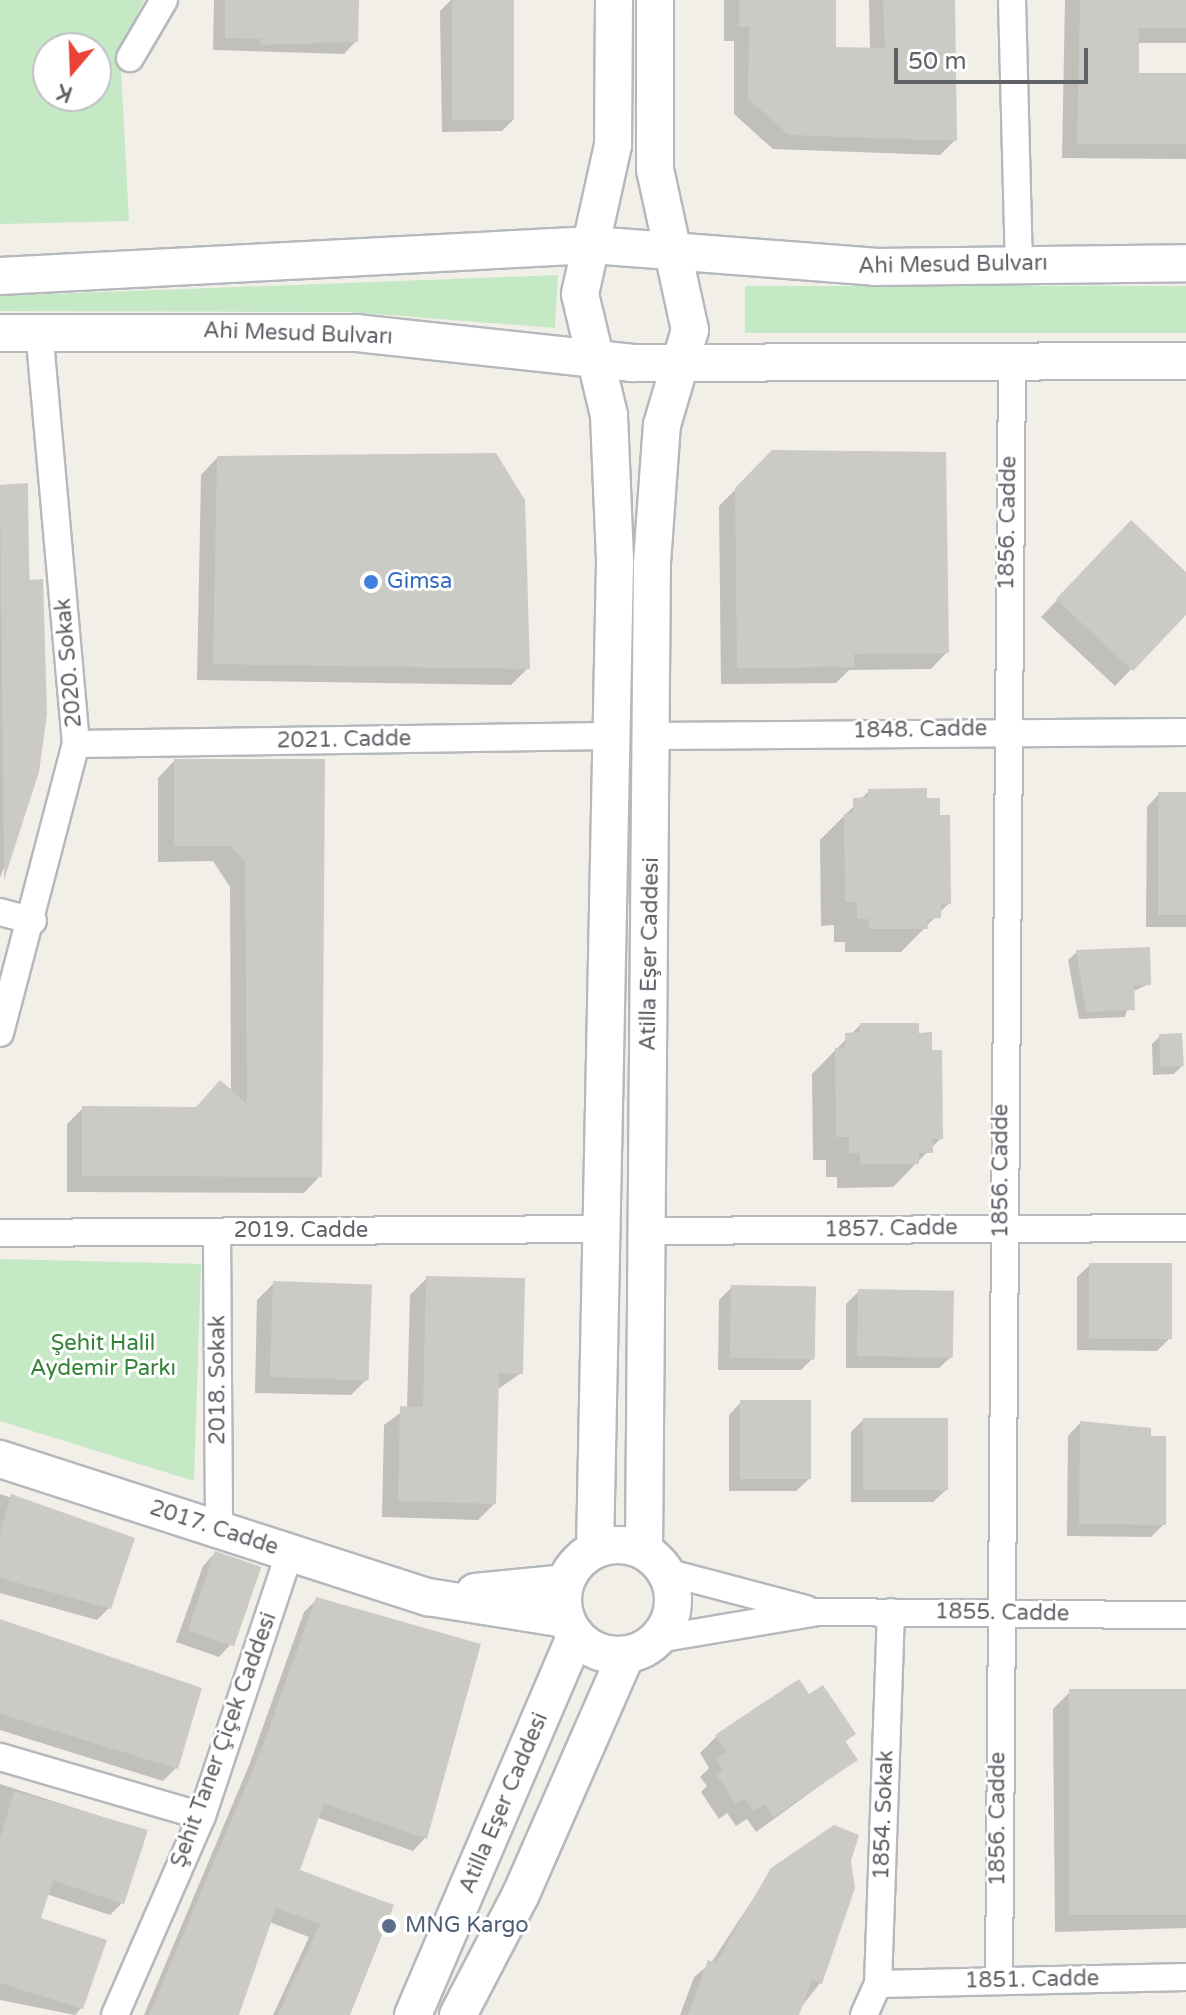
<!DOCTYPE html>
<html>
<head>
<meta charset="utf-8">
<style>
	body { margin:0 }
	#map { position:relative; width:1186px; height:2015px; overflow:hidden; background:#f1efe8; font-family:"Varela Round",sans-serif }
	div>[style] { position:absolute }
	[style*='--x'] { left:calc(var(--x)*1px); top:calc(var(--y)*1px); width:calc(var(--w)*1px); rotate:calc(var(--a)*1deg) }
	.green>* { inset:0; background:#c5e8c5; transform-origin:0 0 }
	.shadow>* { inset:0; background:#0003 }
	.building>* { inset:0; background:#cccac5; transform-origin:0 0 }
	.roads { filter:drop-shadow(2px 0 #b5b8bc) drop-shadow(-2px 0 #b5b8bc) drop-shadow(0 2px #b5b8bc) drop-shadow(0 -2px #b5b8bc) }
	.street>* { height:26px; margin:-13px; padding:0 13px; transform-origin:13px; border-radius:13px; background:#fff }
	.secondary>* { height:36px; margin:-18px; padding:0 18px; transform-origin:18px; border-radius:18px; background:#fff }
	.secondary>.ring { margin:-18px; padding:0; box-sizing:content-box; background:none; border:36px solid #fff; border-radius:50% }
	.dots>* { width:22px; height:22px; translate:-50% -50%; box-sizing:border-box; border:4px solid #fff; border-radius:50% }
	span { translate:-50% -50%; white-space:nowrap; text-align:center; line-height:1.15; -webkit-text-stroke:6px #fff; paint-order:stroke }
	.street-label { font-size:22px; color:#5f6368 }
	.shop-label { font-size:22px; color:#366cbe }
	.left { translate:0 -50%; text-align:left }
	.park-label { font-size:22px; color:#348238 }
	.service-label { font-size:22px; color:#4e5e75 }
	.north { position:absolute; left:32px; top:32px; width:80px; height:80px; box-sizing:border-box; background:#fff; border:2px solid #bfc1c3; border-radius:50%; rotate:199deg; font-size:22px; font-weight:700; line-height:32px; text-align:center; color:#5f6368 }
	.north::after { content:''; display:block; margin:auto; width:28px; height:36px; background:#ea4335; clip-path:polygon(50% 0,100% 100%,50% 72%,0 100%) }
	.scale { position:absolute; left:894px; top:48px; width:194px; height:36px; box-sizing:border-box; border:4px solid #5f6368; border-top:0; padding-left:10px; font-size:24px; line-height:28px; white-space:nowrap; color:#5f6368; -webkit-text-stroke:6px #fff; paint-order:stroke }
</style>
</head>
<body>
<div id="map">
	<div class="green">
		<i style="clip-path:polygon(evenodd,0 0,144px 0,120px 51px,129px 221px,0 224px,0 0,48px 48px,96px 48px,96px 96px,48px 96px,48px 48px)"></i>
		<i style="clip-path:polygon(558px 275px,555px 328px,350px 312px,0 311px,0 296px)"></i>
		<i style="left:745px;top:286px;width:441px;height:47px"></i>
		<i style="clip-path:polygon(0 1259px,201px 1264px,194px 1481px,0 1421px)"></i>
	</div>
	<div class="shadow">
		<i style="clip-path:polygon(214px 0,357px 0,356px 41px,344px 54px,213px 50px)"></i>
		<i style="clip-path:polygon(451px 0,512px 0,514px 119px,502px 131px,442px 132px,440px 11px)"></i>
		<i style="clip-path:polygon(724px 0,834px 0,834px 49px,870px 50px,869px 0,953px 0,955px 140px,940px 155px,773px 149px,734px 114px,734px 41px,724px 41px)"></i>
		<i style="clip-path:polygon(1065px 0,1186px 0,1186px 43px,1137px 43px,1137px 75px,1186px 74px,1186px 159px,1062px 158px)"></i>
		<i style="clip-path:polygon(773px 452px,947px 652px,931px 669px,849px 670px,836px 683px,721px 684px,719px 506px)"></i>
		<i style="clip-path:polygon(217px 458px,528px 668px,511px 685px,197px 680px,201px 475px)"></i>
		<i style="clip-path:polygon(26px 485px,37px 772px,0 878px,0 487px)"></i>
		<i style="clip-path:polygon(1115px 539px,1186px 574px,1186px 612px,1115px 686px,1041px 617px)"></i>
		<i style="clip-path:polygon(174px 761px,323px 761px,320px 1176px,304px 1193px,67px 1192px,67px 1124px,83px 1108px,195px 1109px,231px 1092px,230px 887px,213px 861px,158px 862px,158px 778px)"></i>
		<i style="clip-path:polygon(869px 791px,949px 903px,901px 952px,845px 952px,845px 942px,834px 942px,834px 925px,821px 926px,820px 840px)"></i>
		<i style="clip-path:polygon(1159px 794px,1186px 794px,1186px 927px,1146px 927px,1147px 807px)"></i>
		<i style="clip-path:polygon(1077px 952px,1149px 984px,1132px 992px,1125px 1017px,1079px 1019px,1068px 960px)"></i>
		<i style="clip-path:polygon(860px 1025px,917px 1035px,930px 1052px,941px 1138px,893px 1187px,837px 1188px,837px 1177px,826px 1177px,826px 1160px,813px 1160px,812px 1074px)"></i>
		<i style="clip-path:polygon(1160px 1036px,1182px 1066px,1174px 1074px,1153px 1075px,1152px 1044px)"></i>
		<i style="clip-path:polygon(1090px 1265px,1170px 1338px,1157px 1351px,1077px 1350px,1077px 1277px)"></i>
		<i style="clip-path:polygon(427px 1278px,521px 1373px,497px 1390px,495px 1503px,478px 1520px,382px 1517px,384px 1425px,407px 1408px,410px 1295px)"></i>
		<i style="clip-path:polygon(274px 1283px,368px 1378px,351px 1395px,255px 1393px,257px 1300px)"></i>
		<i style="clip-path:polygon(732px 1287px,814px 1357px,801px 1370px,718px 1370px,719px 1300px)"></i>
		<i style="clip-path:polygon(859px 1291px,952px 1356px,939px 1368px,846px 1368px,846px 1304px)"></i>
		<i style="clip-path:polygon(741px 1402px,809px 1479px,796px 1491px,729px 1491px,729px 1415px)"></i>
		<i style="clip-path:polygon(863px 1420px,946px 1490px,933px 1502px,851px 1502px,851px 1432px)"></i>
		<i style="clip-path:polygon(1080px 1423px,1164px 1524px,1151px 1537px,1067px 1536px,1068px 1436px)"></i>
		<i style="clip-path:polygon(0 1494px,133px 1539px,110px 1607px,97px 1620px,0 1593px)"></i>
		<i style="clip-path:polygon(215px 1553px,231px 1644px,219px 1657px,176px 1642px,203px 1566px)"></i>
		<i style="clip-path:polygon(317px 1599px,425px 1838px,413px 1851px,316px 1817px,298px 1871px,392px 1906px,345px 2015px,273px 2015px,309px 1937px,269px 1922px,235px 2015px,144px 2015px,250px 1763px,304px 1612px)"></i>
		<i style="clip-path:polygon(0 1624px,176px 1768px,163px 1781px,0 1730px)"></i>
		<i style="clip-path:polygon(1186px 1691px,1186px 1928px,1055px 1932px,1053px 1709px,1070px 1692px)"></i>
		<i style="clip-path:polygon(809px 1697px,854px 1734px,844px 1743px,855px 1760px,756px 1832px,747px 1819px,736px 1826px,727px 1813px,719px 1819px,701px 1792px,707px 1786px,700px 1777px,709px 1768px,700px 1753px,716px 1737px)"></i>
		<i style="clip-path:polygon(0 1784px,146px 1831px,123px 1902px,110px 1915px,46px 1894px,39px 1919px,81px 2008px,75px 2015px,0 2000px)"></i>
		<i style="clip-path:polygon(849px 1860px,853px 1888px,820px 1983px,795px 2015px,680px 2015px,694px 1977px,711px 1963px,772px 1870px)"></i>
	</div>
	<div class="building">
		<i style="clip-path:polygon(225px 0,359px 0,358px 42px,260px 45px,261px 39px,225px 38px)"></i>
		<i style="left:452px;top:0;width:62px;height:120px"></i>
		<i style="clip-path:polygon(739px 0,836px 0,836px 47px,885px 48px,883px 0,955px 0,957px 141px,789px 135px,748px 99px,749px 27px,739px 27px)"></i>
		<i style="clip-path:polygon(1080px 0,1186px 0,1186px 28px,1139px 28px,1139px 73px,1186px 73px,1186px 144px,1077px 144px)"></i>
		<i style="clip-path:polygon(772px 450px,946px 452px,949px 653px,854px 654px,854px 667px,737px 668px,735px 488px)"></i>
		<i style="clip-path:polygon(496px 453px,525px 500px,530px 669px,213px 664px,217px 456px)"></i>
		<i style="clip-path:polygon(28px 483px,29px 580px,43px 579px,47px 714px,39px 772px,4px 880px,0 485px)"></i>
		<i style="clip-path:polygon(1131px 520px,1186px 572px,1186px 615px,1133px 671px,1056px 599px)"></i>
		<i style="clip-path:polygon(174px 759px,325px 759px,322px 1177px,82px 1176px,82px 1106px,196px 1107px,220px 1080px,247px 1104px,245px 861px,230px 846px,174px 846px)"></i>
		<i style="clip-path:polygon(927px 788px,927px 798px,940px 798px,940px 815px,950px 815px,951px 904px,941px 904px,941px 918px,927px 919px,928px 929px,869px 929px,868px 919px,857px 919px,857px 902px,845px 902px,844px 814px,853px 813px,853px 798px,868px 797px,868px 789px)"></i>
		<i style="left:1158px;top:792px;width:28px;height:123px"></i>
		<i style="clip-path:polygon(1150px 947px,1151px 985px,1134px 985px,1135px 1010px,1086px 1012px,1076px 950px)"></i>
		<i style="clip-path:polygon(860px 1023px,919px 1023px,919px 1033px,932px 1032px,932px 1050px,942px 1050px,943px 1139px,933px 1139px,933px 1153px,919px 1153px,919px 1164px,860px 1164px,860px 1153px,849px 1154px,849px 1137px,836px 1137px,835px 1048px,845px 1048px,845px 1033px,860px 1032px)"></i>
		<i style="left:1182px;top:1033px;width:33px;height:23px;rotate:87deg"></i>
		<i style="left:1089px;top:1263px;width:83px;height:76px"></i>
		<i style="clip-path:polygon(426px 1276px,525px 1278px,523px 1374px,499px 1373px,496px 1504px,398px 1501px,400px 1406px,423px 1407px)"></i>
		<i style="left:273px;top:1281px;width:99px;height:96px;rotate:2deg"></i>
		<i style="left:731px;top:1285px;width:85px;height:73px;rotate:1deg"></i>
		<i style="left:858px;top:1289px;width:96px;height:67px;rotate:1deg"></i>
		<i style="left:740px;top:1400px;width:71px;height:79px"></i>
		<i style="left:863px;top:1418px;width:85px;height:72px"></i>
		<i style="clip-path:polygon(1080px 1421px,1151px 1428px,1151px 1436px,1166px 1436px,1166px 1525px,1079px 1524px)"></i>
		<i style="clip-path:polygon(11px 1494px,135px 1538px,111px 1609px,0 1578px,0 1533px)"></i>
		<i style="left:215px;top:1551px;width:49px;height:84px;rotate:19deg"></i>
		<i style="clip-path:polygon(316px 1597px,481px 1644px,427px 1839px,324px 1803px,300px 1870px,394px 1905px,350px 2015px,278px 2015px,320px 1924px,276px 1908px,239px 2015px,149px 2015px,262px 1748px)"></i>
		<i style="clip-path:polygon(0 1619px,202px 1688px,178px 1769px,0 1714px)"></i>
		<i style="clip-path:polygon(799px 1679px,809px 1694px,823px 1685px,856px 1734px,845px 1741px,858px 1760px,773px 1817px,765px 1804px,753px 1811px,745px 1798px,736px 1804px,716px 1774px,723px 1770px,715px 1759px,726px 1752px,715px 1735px)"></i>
		<i style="left:1186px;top:1689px;width:226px;height:117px;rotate:90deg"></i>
		<i style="clip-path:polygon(14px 1791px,148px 1830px,124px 1904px,53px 1880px,41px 1918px,107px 1940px,83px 2009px,0 1983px,0 1839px)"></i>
		<i style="clip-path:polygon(834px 1825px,859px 1835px,851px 1861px,855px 1888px,822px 1984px,812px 1980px,799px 2015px,688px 2015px,708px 1960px,716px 1963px,771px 1868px)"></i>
	</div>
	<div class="roads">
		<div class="street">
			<i style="--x:1012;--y:0;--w:265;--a:88.5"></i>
			<i style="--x:130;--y:58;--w:67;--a:-59.6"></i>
			<i style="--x:655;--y:736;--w:531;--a:-0.43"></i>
			<i style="--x:76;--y:744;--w:535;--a:-0.86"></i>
			<i style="--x:0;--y:912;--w:34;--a:15"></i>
			<i style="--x:0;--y:1033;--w:299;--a:-75.3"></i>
			<i style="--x:76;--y:744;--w:415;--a:-95.1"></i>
			<i style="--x:645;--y:1231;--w:541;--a:-0.32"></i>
			<i style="--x:217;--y:1232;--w:297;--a:89.6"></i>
			<i style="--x:0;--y:1233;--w:601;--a:-0.38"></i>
			<i style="--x:666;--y:1572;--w:145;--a:14.8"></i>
			<i style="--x:658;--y:1639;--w:161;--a:-9.6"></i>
			<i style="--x:817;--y:1612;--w:369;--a:0.5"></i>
			<i style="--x:0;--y:1757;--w:210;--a:16.3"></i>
			<i style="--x:999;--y:1981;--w:1621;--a:-89.54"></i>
			<i style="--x:878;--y:1984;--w:308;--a:-1.3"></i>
			<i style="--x:115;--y:2015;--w:217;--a:-66.4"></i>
			<i style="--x:202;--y:1816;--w:278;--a:-71.6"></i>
			<i style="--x:864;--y:2015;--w:34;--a:-66"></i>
			<i style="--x:878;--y:1984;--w:372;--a:-88"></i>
		</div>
		<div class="secondary">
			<i style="--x:0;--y:276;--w:593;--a:-3"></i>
			<i style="--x:592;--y:245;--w:284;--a:4.4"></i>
			<i style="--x:875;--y:267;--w:311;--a:-0.7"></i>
			<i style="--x:0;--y:333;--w:357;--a:0"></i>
			<i style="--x:357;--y:333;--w:276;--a:6.2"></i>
			<i style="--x:631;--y:363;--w:555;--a:-0.21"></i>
			<i style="--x:0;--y:1459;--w:450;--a:17.9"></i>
			<i style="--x:428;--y:1597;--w:140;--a:9.1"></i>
			<i class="ring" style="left:563px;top:1545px;width:74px;height:74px"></i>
			<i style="--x:595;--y:1550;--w:991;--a:-88.84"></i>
			<i style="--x:615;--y:559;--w:144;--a:-92.4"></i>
			<i style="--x:609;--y:415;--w:124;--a:-103.5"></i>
			<i style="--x:580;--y:294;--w:153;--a:-77.5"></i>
			<i style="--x:613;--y:145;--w:145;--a:-89.6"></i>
			<i style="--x:644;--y:1551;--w:988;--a:-89.54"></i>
			<i style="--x:652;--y:563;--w:138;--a:-85.9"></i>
			<i style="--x:662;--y:425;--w:99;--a:-73.6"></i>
			<i style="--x:690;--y:330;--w:164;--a:-102.3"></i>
			<i style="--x:655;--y:170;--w:170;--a:-90"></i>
			<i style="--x:475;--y:1592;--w:90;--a:-5.7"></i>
			<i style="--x:413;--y:2015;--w:413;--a:-66.8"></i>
			<i style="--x:458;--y:2015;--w:136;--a:-62.5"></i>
			<i style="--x:521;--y:1894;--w:261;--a:-66.3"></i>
		</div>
	</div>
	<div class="dots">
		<i style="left:371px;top:582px;background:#3f7fe0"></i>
		<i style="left:389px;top:1926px;background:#5c6f8a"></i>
	</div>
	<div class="street-label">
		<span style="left:953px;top:265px;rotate:-1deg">Ahi Mesud Bulvarı</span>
		<span style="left:298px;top:334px;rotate:2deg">Ahi Mesud Bulvarı</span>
		<span style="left:1008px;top:523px;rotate:-89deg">1856. Cadde</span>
		<span style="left:69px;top:663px;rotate:-95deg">2020. Sokak</span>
		<span style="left:920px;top:730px;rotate:-1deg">1848. Cadde</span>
		<span style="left:344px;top:740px;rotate:-1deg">2021. Cadde</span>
		<span style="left:650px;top:954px;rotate:-89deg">Atilla Eşer Caddesi</span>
		<span style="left:1001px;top:1171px;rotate:-90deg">1856. Cadde</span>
		<span style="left:891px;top:1229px;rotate:-1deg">1857. Cadde</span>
		<span style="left:301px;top:1231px">2019. Cadde</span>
		<span style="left:218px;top:1380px;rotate:-90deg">2018. Sokak</span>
		<span style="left:214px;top:1528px;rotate:18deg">2017. Cadde</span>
		<span style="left:1002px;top:1613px;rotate:1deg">1855. Cadde</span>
		<span style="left:224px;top:1740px;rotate:-70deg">Şehit Taner Çiçek Caddesi</span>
		<span style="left:504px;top:1803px;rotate:-67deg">Atilla Eşer Caddesi</span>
		<span style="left:884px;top:1815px;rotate:-88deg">1854. Sokak</span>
		<span style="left:998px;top:1819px;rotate:-90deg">1856. Cadde</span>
		<span style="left:1032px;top:1980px;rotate:-1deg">1851. Cadde</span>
	</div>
	<div class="shop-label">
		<span class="left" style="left:387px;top:582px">Gimsa</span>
	</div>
	<div class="park-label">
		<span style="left:103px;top:1356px">Şehit Halil<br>Aydemir Parkı</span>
	</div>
	<div class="service-label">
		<span class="left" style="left:405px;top:1926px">MNG Kargo</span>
	</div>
	<div class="north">K</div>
	<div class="scale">50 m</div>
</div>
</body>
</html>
